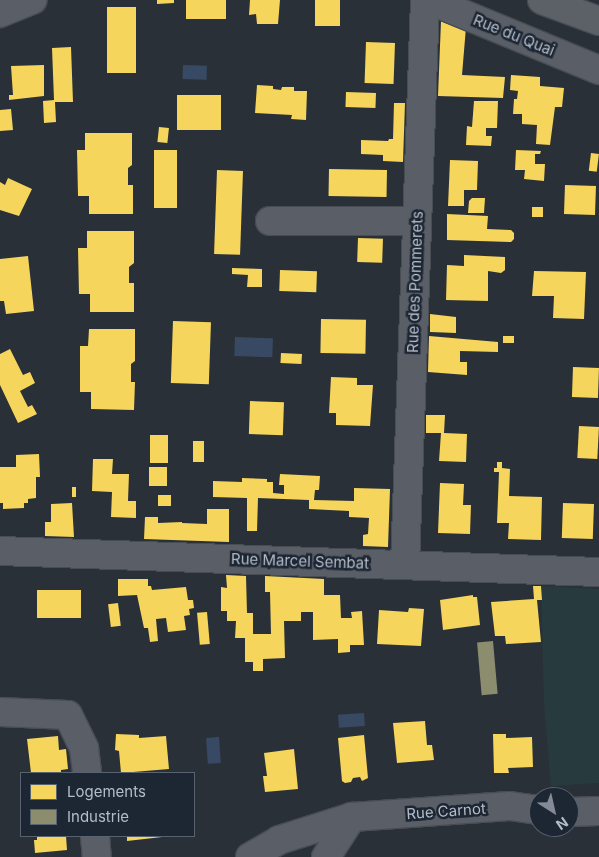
<!DOCTYPE html>
<html>
<head>
<meta charset="utf-8">
<style>
	body { margin:0 }
	#map { position:relative; width:599px; height:857px; overflow:hidden; background:#2a3038; font-family:Inter,sans-serif }
	div>[style] { position:absolute }
	[style*='--x'] { left:calc(var(--x)*1px); top:calc(var(--y)*1px); width:calc(var(--w)*1px); rotate:calc(var(--a)*1deg) }
	.green>* { inset:0; background:#273a3e }
	.water>* { inset:0; background:#384963; transform-origin:0 0 }
	.homes>* { inset:0; background:#f6d55c; transform-origin:0 0 }
	.industry>* { inset:0; background:#8c8c6e; transform-origin:0 0 }
	.roads { filter:drop-shadow(1px 0 #484c53) drop-shadow(-1px 0 #484c53) drop-shadow(0 1px #484c53) drop-shadow(0 -1px #484c53) }
	.minor>* { height:28px; margin:-14px; padding:0 14px; transform-origin:14px; border-radius:14px; background:#5a5e66 }
	.major>* { height:28px; margin:-14px; padding:0 14px; transform-origin:14px; border-radius:14px; background:#5c6168 }
	span { translate:-50% -50%; white-space:nowrap; text-align:center; line-height:1.15; -webkit-text-stroke:5px #1d2633; paint-order:stroke }
	.street-label { font-size:15px; color:#b4bcc9 }
	.legend { position:absolute; left:20px; top:772px; width:175px; height:65px; box-sizing:border-box; background:#1d2633; border:1px solid #59626f; margin:0; padding:6px 9px; list-style:none; font-size:15px; color:#b4bcc9 }
	.legend li { display:flex; align-items:center; gap:10px; height:25px }
	.legend b { width:25px; border:1px solid #59626f }
	.north { position:absolute; left:529px; top:787px; width:50px; height:50px; box-sizing:border-box; background:#1d2633; border:1px solid #59626f; border-radius:50%; rotate:145deg; font-size:14px; font-weight:700; line-height:20px; text-align:center; color:#b4bcc9 }
	.north::after { content:''; display:block; margin:auto; width:18px; height:22px; background:#848b96; clip-path:polygon(50% 0,100% 100%,50% 72%,0 100%) }
</style>
</head>
<body>
<div id="map">
	<div class="green">
		<i style="clip-path:polygon(541px 586px,599px 589px,599px 783px,551px 786px,544px 704px)"></i>
	</div>
	<div class="water">
		<i style="left:183px;top:65px;width:24px;height:14px;rotate:2deg"></i>
		<i style="left:235px;top:337px;width:38px;height:19px;rotate:2deg"></i>
		<i style="left:364px;top:713px;width:13px;height:26px;rotate:86deg"></i>
		<i style="left:219px;top:737px;width:26px;height:13px;rotate:86deg"></i>
	</div>
	<div class="homes">
		<i style="clip-path:polygon(157px 0,174px 0,174px 3px,157px 4px)"></i>
		<i style="left:186px;top:0;width:40px;height:19px"></i>
		<i style="clip-path:polygon(250px 0,280px 0,278px 24px,257px 24px,256px 14px,249px 15px)"></i>
		<i style="left:315px;top:0;width:25px;height:26px"></i>
		<i style="left:107px;top:7px;width:29px;height:66px"></i>
		<i style="clip-path:polygon(441px 21px,466px 27px,462px 75px,505px 77px,503px 98px,438px 96px)"></i>
		<i style="left:366px;top:42px;width:29px;height:41px;rotate:2deg"></i>
		<i style="clip-path:polygon(71px 47px,73px 102px,55px 102px,56px 122px,44px 123px,43px 101px,54px 100px,52px 48px)"></i>
		<i style="clip-path:polygon(44px 65px,44px 96px,9px 100px,9px 95px,13px 95px,11px 66px)"></i>
		<i style="clip-path:polygon(511px 75px,540px 77px,540px 86px,564px 88px,562px 107px,555px 107px,550px 145px,536px 144px,537px 125px,522px 124px,522px 114px,513px 114px,514px 99px,517px 99px,518px 91px,510px 90px)"></i>
		<i style="clip-path:polygon(257px 85px,273px 86px,273px 89px,281px 90px,282px 87px,294px 87px,294px 91px,307px 91px,306px 120px,291px 119px,292px 115px,255px 113px)"></i>
		<i style="left:346px;top:92px;width:30px;height:15px;rotate:2deg"></i>
		<i style="left:177px;top:95px;width:44px;height:35px"></i>
		<i style="clip-path:polygon(474px 101px,498px 101px,497px 128px,486px 128px,486px 136px,492px 136px,491px 146px,466px 145px,467px 126px,472px 127px)"></i>
		<i style="clip-path:polygon(394px 103px,405px 103px,403px 162px,383px 161px,383px 155px,361px 154px,361px 140px,388px 141px,389px 139px,393px 139px)"></i>
		<i style="clip-path:polygon(11px 109px,13px 130px,0 131px,0 110px)"></i>
		<i style="left:159px;top:127px;width:10px;height:15px;rotate:6deg"></i>
		<i style="clip-path:polygon(85px 133px,132px 133px,132px 165px,128px 168px,128px 185px,133px 185px,133px 214px,89px 214px,89px 196px,78px 196px,77px 150px,85px 150px)"></i>
		<i style="left:154px;top:150px;width:23px;height:58px"></i>
		<i style="clip-path:polygon(516px 150px,541px 151px,540px 154px,535px 154px,535px 164px,545px 164px,544px 181px,524px 179px,525px 170px,515px 170px)"></i>
		<i style="left:591px;top:153px;width:8px;height:18px;rotate:7deg"></i>
		<i style="clip-path:polygon(450px 160px,478px 161px,477px 190px,464px 190px,464px 206px,448px 206px)"></i>
		<i style="left:329px;top:169px;width:58px;height:27px;rotate:1deg"></i>
		<i style="left:217px;top:170px;width:26px;height:84px;rotate:2deg"></i>
		<i style="clip-path:polygon(8px 178px,32px 189px,19px 216px,0 210px,0 182px,5px 185px)"></i>
		<i style="left:565px;top:185px;width:31px;height:29px;rotate:2deg"></i>
		<i style="clip-path:polygon(472px 198px,485px 198px,484px 213px,468px 213px,469px 201px)"></i>
		<i style="left:532px;top:207px;width:11px;height:10px"></i>
		<i style="clip-path:polygon(447px 214px,488px 216px,487px 229px,511px 230px,514px 233px,514px 239px,511px 242px,447px 240px)"></i>
		<i style="clip-path:polygon(87px 231px,134px 231px,134px 263px,129px 267px,129px 283px,134px 283px,134px 312px,90px 312px,90px 294px,79px 294px,78px 248px,87px 248px)"></i>
		<i style="left:358px;top:238px;width:25px;height:24px;rotate:2deg"></i>
		<i style="clip-path:polygon(464px 255px,505px 257px,505px 270px,501px 273px,488px 271px,488px 301px,446px 300px,447px 265px,464px 266px)"></i>
		<i style="clip-path:polygon(28px 256px,34px 311px,6px 314px,4px 301px,0 301px,0 259px)"></i>
		<i style="clip-path:polygon(232px 268px,262px 269px,262px 287px,247px 287px,248px 275px,232px 274px)"></i>
		<i style="left:280px;top:270px;width:37px;height:21px;rotate:2deg"></i>
		<i style="clip-path:polygon(534px 271px,586px 272px,584px 319px,553px 318px,554px 296px,532px 296px)"></i>
		<i style="clip-path:polygon(430px 314px,456px 317px,456px 333px,430px 332px)"></i>
		<i style="left:321px;top:319px;width:45px;height:34px;rotate:1deg"></i>
		<i style="left:173px;top:321px;width:38px;height:62px;rotate:2deg"></i>
		<i style="clip-path:polygon(89px 329px,135px 329px,135px 361px,131px 364px,131px 382px,135px 382px,134px 410px,91px 409px,91px 392px,80px 392px,80px 346px,88px 346px)"></i>
		<i style="clip-path:polygon(429px 336px,498px 342px,498px 352px,460px 351px,460px 362px,467px 362px,467px 375px,428px 372px)"></i>
		<i style="left:503px;top:336px;width:11px;height:7px"></i>
		<i style="clip-path:polygon(10px 349px,23px 375px,30px 372px,35px 383px,20px 391px,28px 407px,32px 405px,37px 414px,18px 423px,0 385px,0 354px)"></i>
		<i style="left:281px;top:353px;width:21px;height:10px;rotate:3deg"></i>
		<i style="left:573px;top:367px;width:26px;height:30px;rotate:2deg"></i>
		<i style="clip-path:polygon(331px 377px,357px 378px,357px 385px,373px 385px,370px 426px,336px 425px,336px 413px,329px 413px)"></i>
		<i style="left:250px;top:401px;width:34px;height:33px;rotate:2deg"></i>
		<i style="clip-path:polygon(426px 415px,445px 415px,444px 433px,467px 434px,466px 462px,439px 461px,441px 433px,426px 433px)"></i>
		<i style="left:579px;top:426px;width:20px;height:32px;rotate:3deg"></i>
		<i style="left:150px;top:435px;width:18px;height:28px"></i>
		<i style="left:193px;top:441px;width:11px;height:21px"></i>
		<i style="clip-path:polygon(39px 454px,40px 477px,36px 477px,36px 498px,28px 499px,28px 503px,24px 503px,24px 508px,3px 509px,3px 503px,0 503px,0 467px,16px 467px,16px 455px)"></i>
		<i style="clip-path:polygon(93px 459px,113px 459px,112px 474px,129px 474px,128px 501px,136px 501px,136px 518px,111px 517px,112px 492px,92px 491px)"></i>
		<i style="clip-path:polygon(497px 462px,502px 462px,502px 468px,510px 469px,509px 496px,542px 497px,541px 540px,508px 539px,509px 523px,497px 523px,499px 472px,494px 472px,494px 468px,497px 468px)"></i>
		<i style="left:149px;top:467px;width:18px;height:19px"></i>
		<i style="clip-path:polygon(280px 474px,320px 476px,319px 490px,315px 490px,314px 500px,354px 501px,354px 488px,390px 489px,388px 547px,363px 546px,363px 535px,368px 534px,369px 518px,349px 517px,349px 511px,309px 509px,309px 500px,258px 498px,257px 531px,247px 531px,247px 498px,213px 497px,213px 481px,242px 482px,242px 478px,267px 479px,267px 482px,273px 482px,273px 493px,284px 494px,284px 485px,279px 485px)"></i>
		<i style="clip-path:polygon(440px 483px,464px 484px,463px 505px,471px 505px,470px 534px,438px 533px)"></i>
		<i style="left:72px;top:487px;width:4px;height:10px"></i>
		<i style="left:158px;top:495px;width:13px;height:11px"></i>
		<i style="clip-path:polygon(72px 503px,74px 537px,45px 536px,45px 522px,51px 522px,51px 504px)"></i>
		<i style="left:563px;top:503px;width:31px;height:35px;rotate:2deg"></i>
		<i style="clip-path:polygon(207px 509px,229px 509px,229px 542px,144px 539px,145px 517px,158px 517px,158px 523px,182px 522px,182px 523px,207px 524px)"></i>
		<i style="clip-path:polygon(226px 575px,246px 576px,247px 613px,253px 613px,253px 634px,271px 634px,270px 592px,265px 592px,265px 576px,324px 579px,324px 595px,340px 595px,341px 618px,352px 618px,351px 612px,362px 611px,364px 645px,350px 645px,350px 652px,338px 653px,338px 639px,313px 640px,313px 612px,301px 612px,301px 621px,284px 621px,285px 658px,263px 659px,263px 671px,253px 671px,253px 662px,245px 662px,245px 638px,235px 638px,236px 621px,227px 621px,227px 611px,221px 611px,221px 587px,227px 588px)"></i>
		<i style="clip-path:polygon(118px 579px,148px 579px,148px 586px,151px 586px,152px 590px,186px 587px,188px 600px,193px 600px,194px 608px,189px 609px,190px 615px,184px 616px,186px 630px,168px 632px,166px 618px,156px 619px,158px 641px,150px 642px,148px 628px,144px 628px,137px 595px,118px 596px)"></i>
		<i style="clip-path:polygon(533px 586px,541px 586px,542px 600px,537px 600px,541px 642px,506px 644px,505px 636px,495px 636px,491px 602px,534px 599px)"></i>
		<i style="left:37px;top:590px;width:44px;height:28px"></i>
		<i style="clip-path:polygon(473px 595px,473px 597px,477px 597px,480px 625px,443px 630px,440px 600px)"></i>
		<i style="left:118px;top:603px;width:23px;height:10px;rotate:83deg"></i>
		<i style="clip-path:polygon(409px 608px,424px 609px,421px 646px,377px 644px,379px 610px,408px 612px)"></i>
		<i style="left:207px;top:612px;width:32px;height:10px;rotate:85deg"></i>
		<i style="clip-path:polygon(425px 721px,427px 745px,432px 745px,434px 760px,397px 763px,393px 723px)"></i>
		<i style="clip-path:polygon(116px 734px,139px 735px,139px 738px,166px 736px,169px 769px,121px 773px,119px 751px,115px 750px)"></i>
		<i style="clip-path:polygon(493px 734px,506px 734px,506px 738px,532px 737px,533px 767px,508px 768px,509px 773px,494px 773px)"></i>
		<i style="clip-path:polygon(364px 735px,368px 778px,362px 781px,360px 777px,353px 778px,351px 782px,345px 783px,342px 781px,338px 738px)"></i>
		<i style="clip-path:polygon(58px 736px,59px 750px,66px 749px,68px 769px,61px 770px,61px 773px,31px 773px,27px 739px)"></i>
		<i style="clip-path:polygon(294px 749px,298px 789px,265px 792px,263px 776px,267px 776px,264px 753px)"></i>
		<i style="clip-path:polygon(37px 836px,66px 836px,67px 850px,35px 853px,34px 840px,37px 840px)"></i>
		<i style="clip-path:polygon(127px 836px,162px 836px,162px 837px,127px 841px)"></i>
	</div>
	<div class="industry">
		<i style="left:493px;top:641px;width:53px;height:16px;rotate:85deg"></i>
	</div>
	<div class="roads">
		<div class="minor">
			<i style="--x:429;--y:0;--w:184;--a:22.4"></i>
			<i style="--x:0;--y:13;--w:35;--a:-22"></i>
			<i style="--x:270;--y:221;--w:147;--a:0"></i>
			<i style="--x:0;--y:551;--w:599;--a:2.01"></i>
			<i style="--x:405;--y:565;--w:565;--a:-87.97"></i>
			<i style="--x:0;--y:712;--w:68;--a:2.5"></i>
			<i style="--x:68;--y:715;--w:37;--a:64"></i>
			<i style="--x:84;--y:748;--w:25;--a:83"></i>
			<i style="--x:569;--y:812;--w:30;--a:-2"></i>
			<i style="--x:95;--y:836;--w:21;--a:85"></i>
			<i style="--x:250;--y:857;--w:34;--a:-30"></i>
			<i style="--x:279;--y:840;--w:77;--a:-17.5"></i>
			<i style="--x:352;--y:817;--w:158;--a:-4"></i>
			<i style="--x:510;--y:806;--w:29;--a:8"></i>
			<i style="--x:326;--y:857;--w:48;--a:-57"></i>
		</div>
		<div class="major">
			<i style="--x:542;--y:0;--w:61;--a:20.2"></i>
		</div>
	</div>
	<div class="street-label">
		<span style="left:514px;top:35px;rotate:22deg">Rue du Quai</span>
		<span style="left:415px;top:282px;rotate:-88deg">Rue des Pommerets</span>
		<span style="left:300px;top:561px;rotate:2deg">Rue Marcel Sembat</span>
		<span style="left:446px;top:811px;rotate:-4deg">Rue Carnot</span>
	</div>
	<ul class="legend">
	<li><b style="height:14px;background:#f6d55c"></b>Logements</li>
	<li><b style="height:14px;background:#8c8c6e"></b>Industrie</li>
	</ul>
	<div class="north">N</div>
</div>
</body>
</html>
